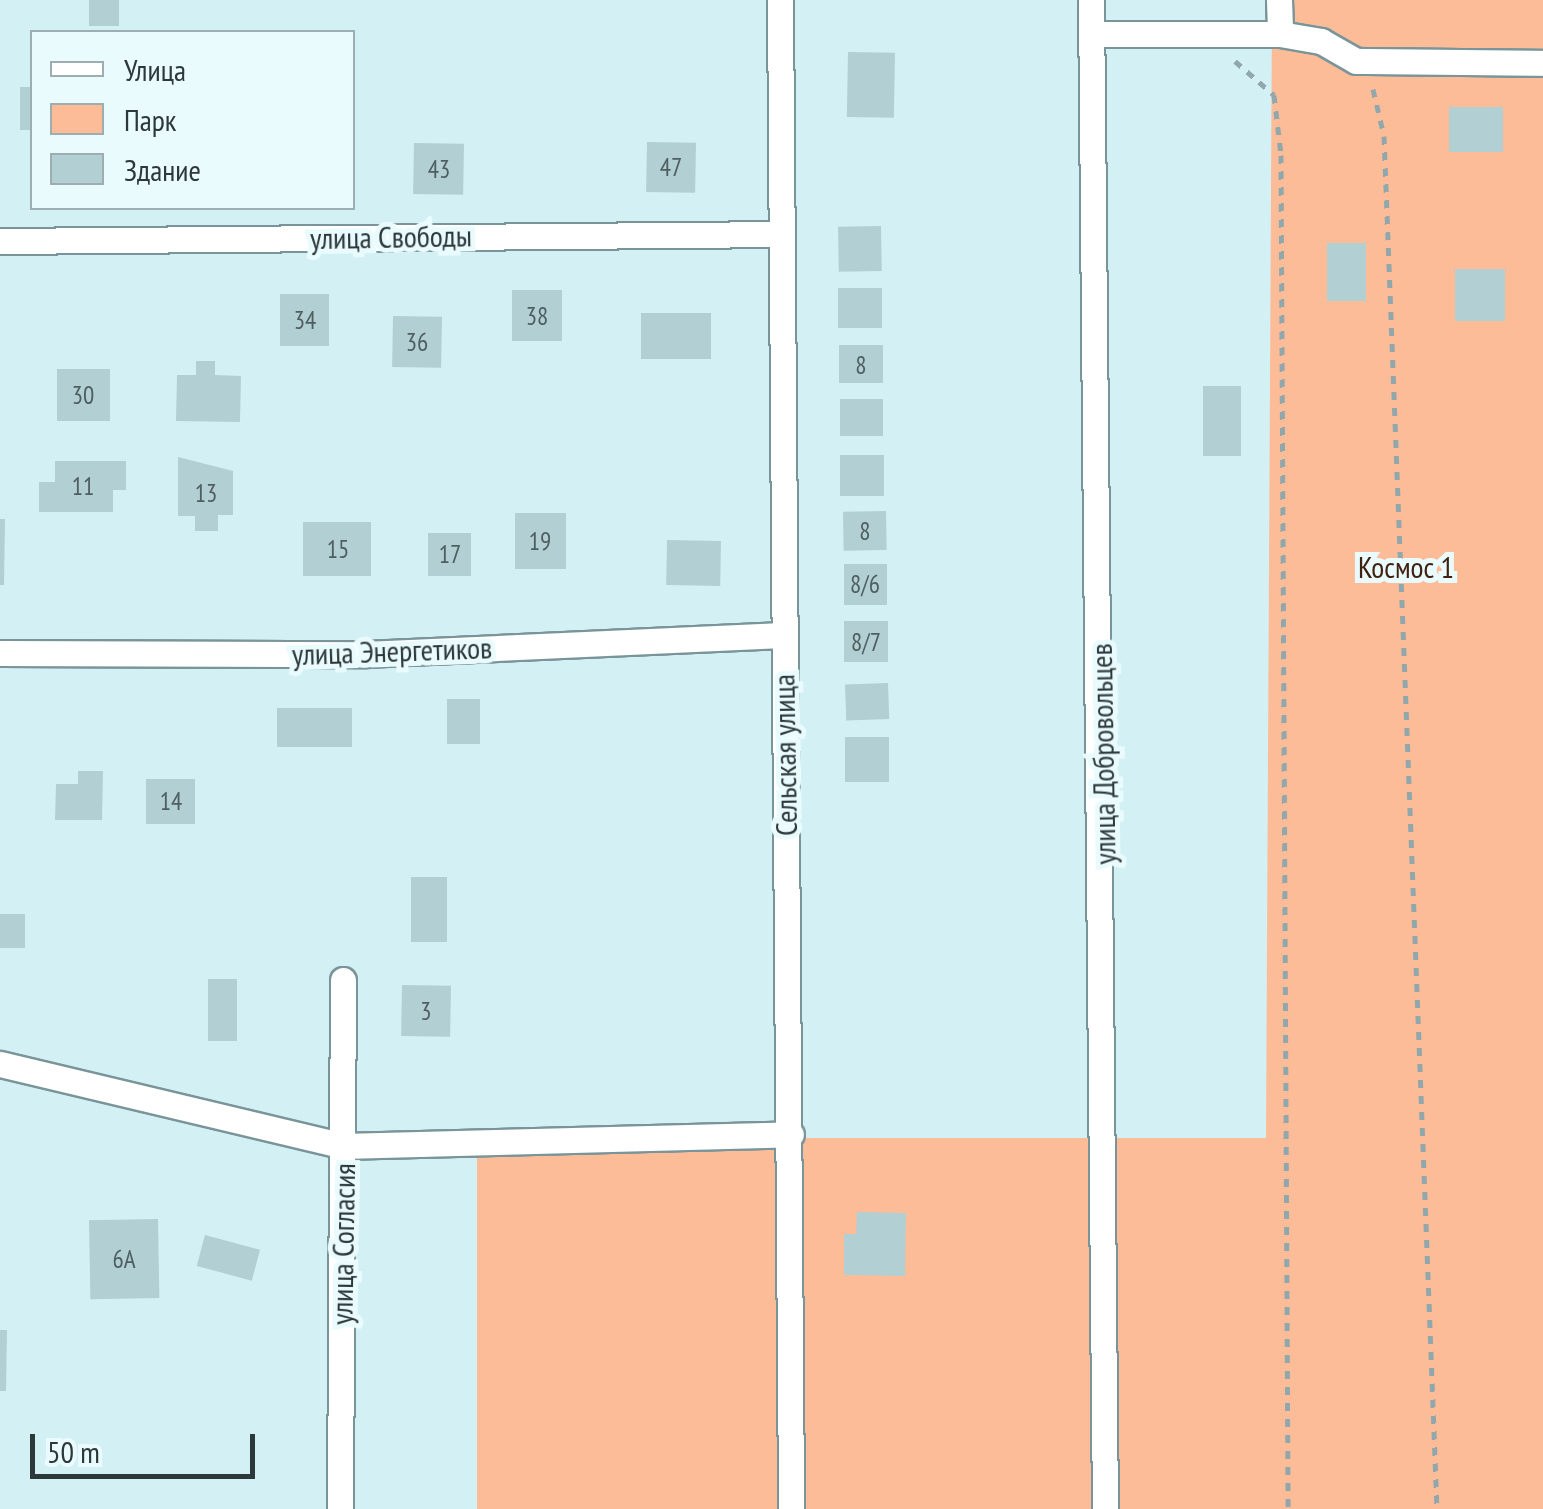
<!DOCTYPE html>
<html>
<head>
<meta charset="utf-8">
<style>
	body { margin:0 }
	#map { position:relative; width:1543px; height:1509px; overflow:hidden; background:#d3f0f5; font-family:"PT Sans Narrow",sans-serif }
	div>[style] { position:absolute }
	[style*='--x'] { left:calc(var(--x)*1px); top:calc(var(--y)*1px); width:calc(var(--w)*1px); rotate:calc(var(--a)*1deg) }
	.green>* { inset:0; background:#fdbc98 }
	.building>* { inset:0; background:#b2cfd3; transform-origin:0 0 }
	.path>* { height:5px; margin-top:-2.5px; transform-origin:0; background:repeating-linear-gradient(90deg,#91a7ab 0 8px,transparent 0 16px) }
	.roads { filter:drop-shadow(2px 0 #7a9599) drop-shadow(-2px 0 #7a9599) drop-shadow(0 2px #7a9599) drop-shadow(0 -2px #7a9599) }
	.street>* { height:25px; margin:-12.5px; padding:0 12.5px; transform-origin:12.5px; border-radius:12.5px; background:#fff }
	span { translate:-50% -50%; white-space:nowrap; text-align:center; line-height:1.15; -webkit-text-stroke:10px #eafbfe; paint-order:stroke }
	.number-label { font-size:25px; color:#4e5e60 }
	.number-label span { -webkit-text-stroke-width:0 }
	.street-label { font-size:30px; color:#2d383a }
	.park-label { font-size:30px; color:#412210 }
	.legend { position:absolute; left:30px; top:30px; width:325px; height:180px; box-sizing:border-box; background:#eafbfe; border:2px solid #9eadb0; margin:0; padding:12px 18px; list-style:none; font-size:30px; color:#2d383a }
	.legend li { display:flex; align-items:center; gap:20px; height:50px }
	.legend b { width:50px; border:2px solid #9eadb0 }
	.scale { position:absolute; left:30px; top:1434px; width:225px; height:45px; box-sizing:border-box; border:5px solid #2d383a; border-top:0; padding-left:12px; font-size:30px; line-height:35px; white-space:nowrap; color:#2d383a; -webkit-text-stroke:8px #eafbfe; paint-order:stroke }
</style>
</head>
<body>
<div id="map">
	<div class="green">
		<i style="clip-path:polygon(1272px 0,1543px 0,1543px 1509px,477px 1509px,477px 1138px,1266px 1138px)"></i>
	</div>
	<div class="building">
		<i style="left:89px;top:0;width:30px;height:26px"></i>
		<i style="left:848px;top:52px;width:47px;height:65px;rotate:1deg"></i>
		<i style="left:20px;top:87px;width:12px;height:43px"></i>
		<i style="left:1449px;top:107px;width:54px;height:45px"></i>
		<i style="left:647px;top:142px;width:49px;height:50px;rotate:1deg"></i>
		<i style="left:414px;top:143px;width:50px;height:51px;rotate:1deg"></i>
		<i style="left:881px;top:226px;width:45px;height:43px;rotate:89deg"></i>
		<i style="left:1327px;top:243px;width:39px;height:58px"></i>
		<i style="left:1505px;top:269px;width:52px;height:50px;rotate:90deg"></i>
		<i style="left:838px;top:288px;width:44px;height:40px"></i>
		<i style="left:562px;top:290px;width:51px;height:50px;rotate:90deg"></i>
		<i style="left:280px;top:294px;width:49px;height:52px"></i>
		<i style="left:641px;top:313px;width:70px;height:46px"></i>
		<i style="left:393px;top:316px;width:49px;height:51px;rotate:1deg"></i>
		<i style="left:883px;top:345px;width:38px;height:44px;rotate:90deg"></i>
		<i style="clip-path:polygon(196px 361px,215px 361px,215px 375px,241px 376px,240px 422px,176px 421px,177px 375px,196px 375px)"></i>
		<i style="left:57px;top:369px;width:53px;height:52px"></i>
		<i style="left:1241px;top:386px;width:70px;height:38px;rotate:90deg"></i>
		<i style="left:840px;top:399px;width:43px;height:37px"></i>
		<i style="left:884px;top:455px;width:41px;height:44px;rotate:90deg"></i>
		<i style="clip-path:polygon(178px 457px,233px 471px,233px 515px,218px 515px,218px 531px,195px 531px,195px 516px,178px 516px)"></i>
		<i style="clip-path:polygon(55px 461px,126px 461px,126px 490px,113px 490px,113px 512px,39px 512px,39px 482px,55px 482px)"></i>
		<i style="left:886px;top:511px;width:39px;height:43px;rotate:89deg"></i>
		<i style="left:515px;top:513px;width:51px;height:56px"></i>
		<i style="clip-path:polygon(0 519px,5px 519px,4px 585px,0 585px)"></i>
		<i style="left:303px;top:522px;width:68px;height:54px"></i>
		<i style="left:428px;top:533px;width:43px;height:43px"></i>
		<i style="left:667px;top:540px;width:54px;height:45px;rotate:1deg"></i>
		<i style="left:844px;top:564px;width:43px;height:41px"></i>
		<i style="left:844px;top:621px;width:44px;height:41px"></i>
		<i style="left:888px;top:683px;width:36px;height:43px;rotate:88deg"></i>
		<i style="left:447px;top:699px;width:33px;height:45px"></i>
		<i style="left:277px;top:708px;width:75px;height:39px"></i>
		<i style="left:845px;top:737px;width:44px;height:45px"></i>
		<i style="clip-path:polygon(78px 771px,103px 771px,102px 820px,55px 820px,56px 784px,78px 784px)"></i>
		<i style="left:146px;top:779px;width:49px;height:45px"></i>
		<i style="left:411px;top:877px;width:36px;height:65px"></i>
		<i style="left:0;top:914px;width:25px;height:34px"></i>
		<i style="left:208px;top:979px;width:29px;height:62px"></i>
		<i style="left:402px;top:985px;width:49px;height:51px;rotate:1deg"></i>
		<i style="clip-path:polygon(857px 1212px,906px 1213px,905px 1276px,844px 1275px,844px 1234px,856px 1234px)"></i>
		<i style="left:158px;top:1219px;width:79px;height:69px;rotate:89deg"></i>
		<i style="left:205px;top:1235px;width:57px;height:32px;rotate:15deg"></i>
		<i style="clip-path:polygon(0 1330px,7px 1330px,6px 1391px,0 1391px)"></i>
	</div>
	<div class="path">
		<i style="--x:1235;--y:61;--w:52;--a:41.1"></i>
		<i style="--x:1274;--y:95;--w:60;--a:83.3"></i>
		<i style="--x:1281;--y:155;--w:1354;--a:89.7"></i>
		<i style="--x:1373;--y:89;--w:48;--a:76.8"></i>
		<i style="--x:1384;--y:136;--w:1374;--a:87.79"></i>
	</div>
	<div class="roads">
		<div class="street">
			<i style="--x:780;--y:0;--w:1509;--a:89.58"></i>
			<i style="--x:1091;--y:0;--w:1509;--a:89.47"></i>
			<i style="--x:1279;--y:0;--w:34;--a:88"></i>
			<i style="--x:1091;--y:34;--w:189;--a:0"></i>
			<i style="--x:1280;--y:34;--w:42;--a:9.7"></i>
			<i style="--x:1321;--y:41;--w:40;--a:29.7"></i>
			<i style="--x:1356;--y:61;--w:187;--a:0.6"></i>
			<i style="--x:0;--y:241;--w:782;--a:-0.51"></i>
			<i style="--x:0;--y:653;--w:365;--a:0.2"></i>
			<i style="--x:365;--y:654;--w:418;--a:-2.6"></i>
			<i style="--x:0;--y:1064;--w:355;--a:13.4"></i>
			<i style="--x:345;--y:1146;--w:446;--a:-1.5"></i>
			<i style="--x:340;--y:1509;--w:529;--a:-89.68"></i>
		</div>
	</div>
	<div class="number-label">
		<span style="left:671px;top:167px">47</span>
		<span style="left:439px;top:169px">43</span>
		<span style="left:537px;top:316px">38</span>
		<span style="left:305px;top:320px">34</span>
		<span style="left:417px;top:342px">36</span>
		<span style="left:861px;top:365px">8</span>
		<span style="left:83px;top:395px">30</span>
		<span style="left:83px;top:486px">11</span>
		<span style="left:206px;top:493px">13</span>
		<span style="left:865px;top:531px">8</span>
		<span style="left:540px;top:541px">19</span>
		<span style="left:338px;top:549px">15</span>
		<span style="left:450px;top:554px">17</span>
		<span style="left:865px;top:584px">8/6</span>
		<span style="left:866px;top:642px">8/7</span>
		<span style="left:171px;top:801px">14</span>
		<span style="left:426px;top:1011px">3</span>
		<span style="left:124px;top:1259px">6А</span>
	</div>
	<div class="street-label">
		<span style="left:391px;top:237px;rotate:-1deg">улица Свободы</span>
		<span style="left:392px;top:651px;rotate:-2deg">улица Энергетиков</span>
		<span style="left:1103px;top:754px;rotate:-91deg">улица Добровольцев</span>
		<span style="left:785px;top:755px;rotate:-91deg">Сельская улица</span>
		<span style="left:343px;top:1244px;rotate:-89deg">улица Согласия</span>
	</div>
	<div class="park-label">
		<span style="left:1406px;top:567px">Космос 1</span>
	</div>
	<ul class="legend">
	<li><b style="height:12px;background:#fff"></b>Улица</li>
	<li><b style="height:28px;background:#fdbc98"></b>Парк</li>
	<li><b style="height:28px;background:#b2cfd3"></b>Здание</li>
	</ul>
	<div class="scale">50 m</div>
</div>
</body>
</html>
